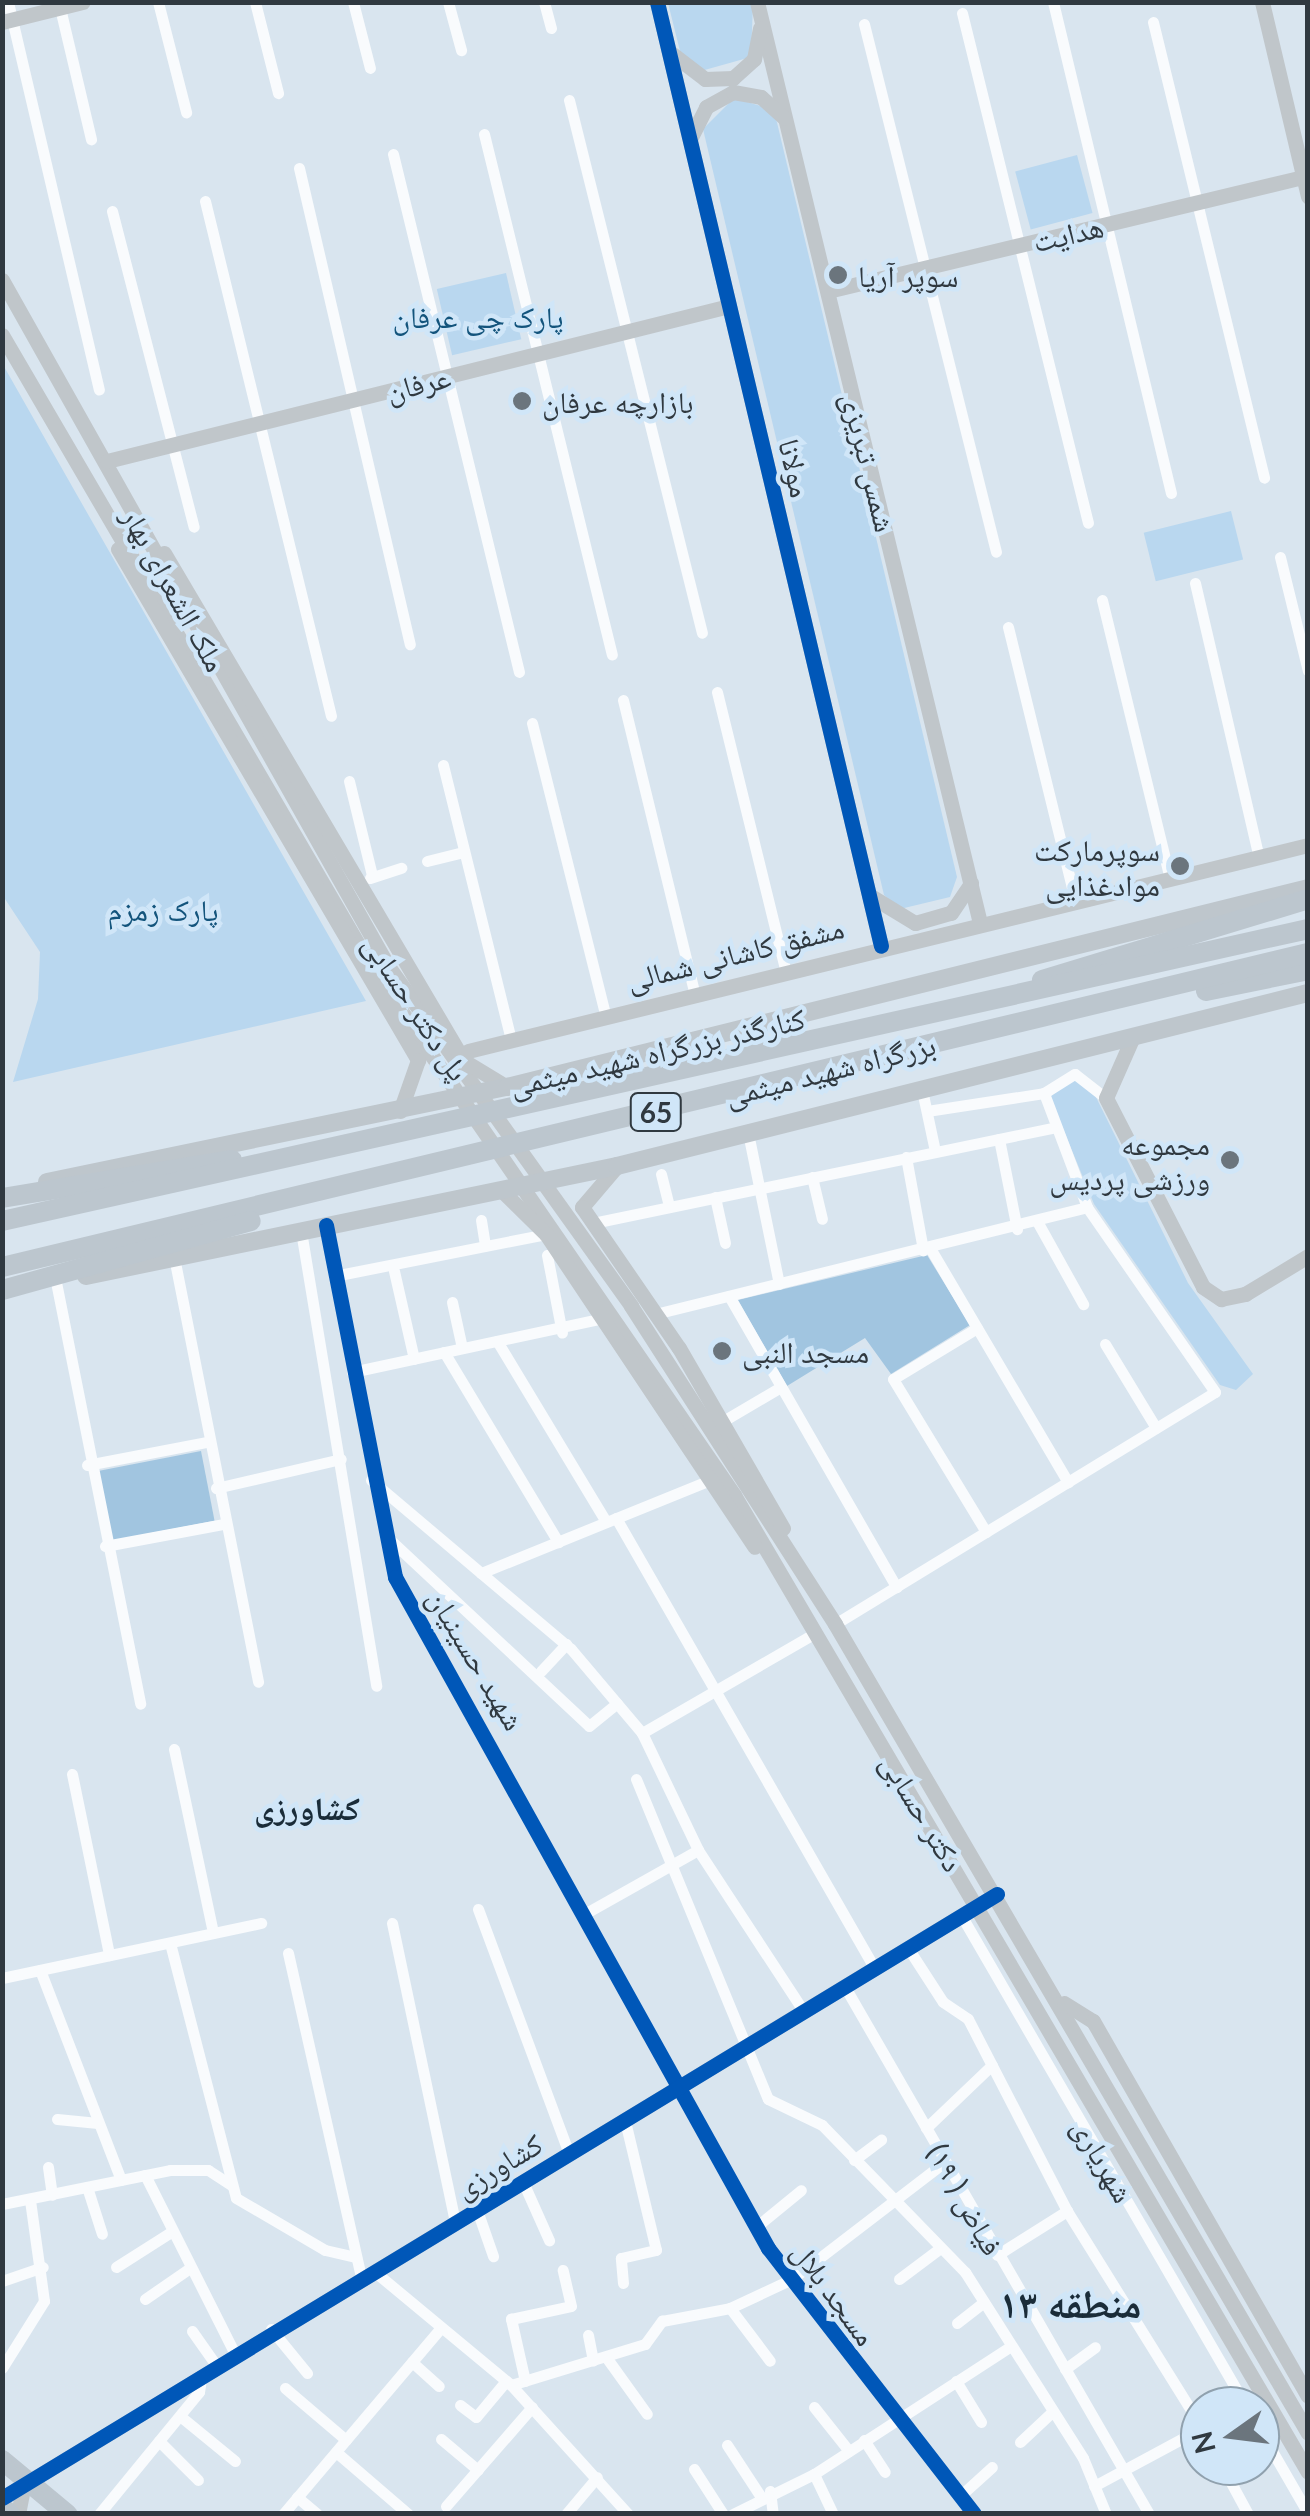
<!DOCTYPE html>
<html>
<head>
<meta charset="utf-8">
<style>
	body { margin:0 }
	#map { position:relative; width:1310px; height:2516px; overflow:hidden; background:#d9e5ef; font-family:Lato,"Noto Naskh Arabic",sans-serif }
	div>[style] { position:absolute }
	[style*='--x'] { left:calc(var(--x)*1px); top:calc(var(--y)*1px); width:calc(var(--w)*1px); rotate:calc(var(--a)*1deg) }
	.green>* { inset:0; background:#b9d7ef; transform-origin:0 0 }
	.forest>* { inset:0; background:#a1c5e0; transform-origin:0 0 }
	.street>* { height:11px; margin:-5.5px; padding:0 5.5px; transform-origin:5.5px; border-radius:5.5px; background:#f9fbfd }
	.secondary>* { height:15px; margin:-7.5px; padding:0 7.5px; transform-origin:7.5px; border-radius:7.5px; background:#c0c6ca }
	.primary>* { height:18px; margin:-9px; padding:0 9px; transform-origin:9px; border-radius:9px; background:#bec6cc }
	.highway>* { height:20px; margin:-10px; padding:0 10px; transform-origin:10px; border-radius:10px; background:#bcc6ce }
	.cycleway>* { height:15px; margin:-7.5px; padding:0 7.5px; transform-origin:7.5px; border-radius:7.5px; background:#0057b8 }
	.dots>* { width:28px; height:28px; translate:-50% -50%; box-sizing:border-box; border:5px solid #d0e6f8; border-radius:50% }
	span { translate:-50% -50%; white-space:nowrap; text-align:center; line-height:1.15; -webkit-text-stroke:9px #d0e6f8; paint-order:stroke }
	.shield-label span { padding:2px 8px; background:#d0e6f8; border:2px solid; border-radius:8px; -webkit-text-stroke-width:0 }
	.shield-label { font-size:28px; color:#303940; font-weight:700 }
	.street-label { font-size:30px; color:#303940 }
	.poi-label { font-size:30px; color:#303940 }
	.left { translate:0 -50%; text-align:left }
	.right { translate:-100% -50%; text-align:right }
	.park-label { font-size:30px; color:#13547c }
	.neighbourhood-label { font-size:32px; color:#1a2c39; font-weight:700 }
	.district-label { font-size:40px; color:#1a2c39; font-weight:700 }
	.frame { position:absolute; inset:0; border:5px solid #303940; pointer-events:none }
	.north { position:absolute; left:1180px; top:2386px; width:100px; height:100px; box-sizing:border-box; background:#d0e6f8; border:2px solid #90a1ae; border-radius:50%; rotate:256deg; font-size:28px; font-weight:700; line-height:40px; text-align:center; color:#303940 }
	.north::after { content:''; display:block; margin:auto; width:35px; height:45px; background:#6b757d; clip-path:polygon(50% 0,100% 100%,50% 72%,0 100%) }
</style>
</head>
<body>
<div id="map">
	<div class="green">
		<i style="clip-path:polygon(668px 3px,753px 3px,751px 57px,701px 71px,681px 55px)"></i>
		<i style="clip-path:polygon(734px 98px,774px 110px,957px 877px,950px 897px,900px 909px,884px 895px,703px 129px)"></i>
		<i style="left:1077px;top:155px;width:60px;height:64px;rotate:75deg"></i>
		<i style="left:506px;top:273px;width:68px;height:71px;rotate:77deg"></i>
		<i style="clip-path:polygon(2px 363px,77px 495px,366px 1001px,13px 1082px,38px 999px,40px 952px,3px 896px)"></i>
		<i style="left:1231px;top:511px;width:50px;height:90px;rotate:76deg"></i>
		<i style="clip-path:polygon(1074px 1076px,1087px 1079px,1188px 1283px,1253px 1374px,1236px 1390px,1220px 1385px,1094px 1204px,1050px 1097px)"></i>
	</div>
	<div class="forest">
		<i style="clip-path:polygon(927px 1255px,970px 1325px,891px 1374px,865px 1338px,787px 1386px,738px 1300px)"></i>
		<i style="left:201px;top:1451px;width:71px;height:106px;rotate:79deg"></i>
	</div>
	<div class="street">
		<i style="--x:8;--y:2;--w:398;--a:76.8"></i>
		<i style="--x:158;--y:2;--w:114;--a:75.7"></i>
		<i style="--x:255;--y:2;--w:94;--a:75.8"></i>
		<i style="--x:353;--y:2;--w:68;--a:75.6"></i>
		<i style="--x:448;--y:2;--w:50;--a:74.8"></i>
		<i style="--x:544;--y:2;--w:27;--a:75"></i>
		<i style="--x:1053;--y:2;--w:505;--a:76.49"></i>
		<i style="--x:60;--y:8;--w:135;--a:76.7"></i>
		<i style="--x:962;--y:13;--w:525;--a:76.12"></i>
		<i style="--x:1153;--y:22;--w:469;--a:76.3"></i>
		<i style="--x:864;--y:24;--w:544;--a:75.96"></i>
		<i style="--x:569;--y:100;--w:549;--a:75.99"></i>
		<i style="--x:484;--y:134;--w:536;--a:76.2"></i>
		<i style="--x:393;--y:154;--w:533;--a:76.33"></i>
		<i style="--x:299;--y:168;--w:489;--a:76.9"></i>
		<i style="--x:205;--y:201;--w:530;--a:76.25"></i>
		<i style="--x:112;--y:211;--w:326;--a:75.5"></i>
		<i style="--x:1280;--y:557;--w:117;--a:76.2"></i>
		<i style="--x:1195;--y:583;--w:281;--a:76.9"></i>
		<i style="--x:1102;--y:600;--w:286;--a:76.3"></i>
		<i style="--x:1008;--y:627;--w:281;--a:76.2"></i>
		<i style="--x:717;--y:692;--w:285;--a:76.2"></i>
		<i style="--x:623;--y:700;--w:300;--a:76.3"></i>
		<i style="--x:532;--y:723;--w:299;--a:75.9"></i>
		<i style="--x:443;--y:765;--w:282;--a:76.1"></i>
		<i style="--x:349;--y:781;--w:97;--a:76.3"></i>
		<i style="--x:427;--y:861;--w:38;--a:-14"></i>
		<i style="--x:370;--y:878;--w:33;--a:-18"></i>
		<i style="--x:922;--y:1090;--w:62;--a:78"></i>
		<i style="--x:927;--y:1111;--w:118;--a:-8.7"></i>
		<i style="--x:1044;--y:1093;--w:36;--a:-32"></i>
		<i style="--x:1075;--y:1074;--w:39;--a:38"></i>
		<i style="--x:748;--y:1133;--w:154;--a:78.4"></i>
		<i style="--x:999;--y:1139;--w:92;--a:78.7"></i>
		<i style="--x:906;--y:1157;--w:95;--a:79.6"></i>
		<i style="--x:661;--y:1174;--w:34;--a:76"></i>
		<i style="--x:812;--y:1177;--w:43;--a:76.6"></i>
		<i style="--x:715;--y:1197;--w:47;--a:77.7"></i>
		<i style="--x:481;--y:1220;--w:26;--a:81"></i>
		<i style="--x:593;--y:1223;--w:473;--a:-11.7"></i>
		<i style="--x:1038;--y:1223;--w:93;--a:60.9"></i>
		<i style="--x:326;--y:1225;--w:359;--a:78.9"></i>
		<i style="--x:395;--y:1577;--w:768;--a:60.93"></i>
		<i style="--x:768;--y:2248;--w:336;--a:52.2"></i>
		<i style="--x:301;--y:1231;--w:461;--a:80.6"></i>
		<i style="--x:930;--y:1248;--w:272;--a:59.5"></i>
		<i style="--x:547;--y:1255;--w:79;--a:79.1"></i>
		<i style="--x:174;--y:1257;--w:433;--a:78.8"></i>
		<i style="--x:394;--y:1271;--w:90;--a:77.2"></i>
		<i style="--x:334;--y:1276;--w:216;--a:-11.2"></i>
		<i style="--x:56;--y:1282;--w:430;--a:78.7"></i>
		<i style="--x:729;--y:1296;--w:336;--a:60.1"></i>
		<i style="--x:452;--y:1302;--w:47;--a:77.7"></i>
		<i style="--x:655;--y:1314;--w:445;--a:-13.9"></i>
		<i style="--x:977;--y:1328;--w:98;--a:148.7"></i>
		<i style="--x:893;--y:1379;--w:179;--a:58.7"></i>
		<i style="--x:497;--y:1341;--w:211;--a:58.9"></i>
		<i style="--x:1105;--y:1344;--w:98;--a:58.7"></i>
		<i style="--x:444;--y:1352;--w:222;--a:59"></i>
		<i style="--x:352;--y:1372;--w:258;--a:-12.1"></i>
		<i style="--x:723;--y:1421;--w:67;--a:-30.4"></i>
		<i style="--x:87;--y:1465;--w:121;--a:-10.9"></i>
		<i style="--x:371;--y:1480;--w:144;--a:40.2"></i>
		<i style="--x:481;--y:1573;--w:245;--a:-22.1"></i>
		<i style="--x:216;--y:1488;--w:128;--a:-13.1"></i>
		<i style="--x:616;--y:1518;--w:520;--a:60.13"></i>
		<i style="--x:385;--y:1535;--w:279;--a:43.1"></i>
		<i style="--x:589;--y:1726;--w:36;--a:-39"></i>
		<i style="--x:105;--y:1546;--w:121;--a:-10.5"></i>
		<i style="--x:481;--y:1573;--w:118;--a:40.2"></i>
		<i style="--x:571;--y:1649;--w:110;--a:49.8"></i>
		<i style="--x:642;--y:1733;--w:130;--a:64.4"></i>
		<i style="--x:698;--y:1850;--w:129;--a:150.6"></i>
		<i style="--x:835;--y:1624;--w:445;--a:-31.4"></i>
		<i style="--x:1215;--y:1392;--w:225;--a:-124.7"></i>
		<i style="--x:1087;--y:1207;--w:122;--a:-110.7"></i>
		<i style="--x:541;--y:1671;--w:37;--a:-47"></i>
		<i style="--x:642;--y:1733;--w:200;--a:-30"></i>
		<i style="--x:174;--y:1749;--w:188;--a:78"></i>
		<i style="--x:72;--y:1774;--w:185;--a:78.4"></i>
		<i style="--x:636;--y:1779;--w:346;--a:67.6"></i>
		<i style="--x:768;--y:2099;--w:60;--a:25.7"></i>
		<i style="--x:822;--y:2125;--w:205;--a:45.8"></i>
		<i style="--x:965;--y:2272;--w:220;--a:57.6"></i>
		<i style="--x:1083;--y:2458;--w:61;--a:67.7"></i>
		<i style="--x:698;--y:1850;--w:194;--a:56.8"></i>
		<i style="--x:478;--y:1909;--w:261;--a:69.6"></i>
		<i style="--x:961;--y:1915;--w:568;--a:59.87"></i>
		<i style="--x:392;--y:1923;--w:307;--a:78.1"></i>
		<i style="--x:170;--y:1943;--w:263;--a:75.5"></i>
		<i style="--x:236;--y:2198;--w:103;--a:30.3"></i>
		<i style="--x:325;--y:2250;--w:32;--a:13"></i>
		<i style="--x:908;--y:1948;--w:64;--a:57.1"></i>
		<i style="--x:943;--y:2002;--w:30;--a:34"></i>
		<i style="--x:968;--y:2019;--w:216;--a:62.7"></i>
		<i style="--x:1067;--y:2211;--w:252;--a:58.1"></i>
		<i style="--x:288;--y:1953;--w:336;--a:77.3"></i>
		<i style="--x:40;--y:1970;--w:225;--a:68.9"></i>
		<i style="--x:2;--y:1978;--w:265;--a:-12"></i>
		<i style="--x:845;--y:1987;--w:608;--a:60.02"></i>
		<i style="--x:57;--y:2119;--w:41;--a:5.6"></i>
		<i style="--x:926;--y:2128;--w:91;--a:-43.7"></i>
		<i style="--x:854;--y:2160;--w:34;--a:-37"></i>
		<i style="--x:48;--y:2167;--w:28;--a:82"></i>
		<i style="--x:145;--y:2175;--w:200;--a:63.3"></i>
		<i style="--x:523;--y:2182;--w:64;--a:65.9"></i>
		<i style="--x:87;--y:2187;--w:49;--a:72.3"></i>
		<i style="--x:2;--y:2204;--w:171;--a:-11.4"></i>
		<i style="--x:170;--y:2170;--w:38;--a:0"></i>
		<i style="--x:208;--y:2170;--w:27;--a:33"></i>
		<i style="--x:477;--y:2210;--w:49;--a:70.8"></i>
		<i style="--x:756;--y:2227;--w:58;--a:-39.4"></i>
		<i style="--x:997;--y:2255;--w:83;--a:-32.2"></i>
		<i style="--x:116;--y:2267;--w:65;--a:-32.5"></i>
		<i style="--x:375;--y:2272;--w:177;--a:39.7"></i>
		<i style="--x:511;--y:2385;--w:174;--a:47.8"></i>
		<i style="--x:899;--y:2279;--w:50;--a:-36.9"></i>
		<i style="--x:2;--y:2281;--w:43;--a:-18.9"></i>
		<i style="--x:623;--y:2283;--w:25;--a:-95"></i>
		<i style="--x:621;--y:2258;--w:36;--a:-13"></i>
		<i style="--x:656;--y:2250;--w:133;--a:-103.5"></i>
		<i style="--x:145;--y:2299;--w:55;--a:-34.6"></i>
		<i style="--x:730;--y:2308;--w:66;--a:53"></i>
		<i style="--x:957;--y:2323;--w:34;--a:-38"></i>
		<i style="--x:271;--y:2329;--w:57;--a:50.7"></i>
		<i style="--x:192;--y:2331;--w:42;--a:54.8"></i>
		<i style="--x:588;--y:2335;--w:26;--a:79"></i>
		<i style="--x:606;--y:2357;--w:70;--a:54.3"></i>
		<i style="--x:412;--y:2362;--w:36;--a:42"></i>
		<i style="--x:2;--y:2368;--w:79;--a:-57.9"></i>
		<i style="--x:44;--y:2301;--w:102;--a:-97.9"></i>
		<i style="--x:1065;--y:2369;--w:37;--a:-36"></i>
		<i style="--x:525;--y:2381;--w:64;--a:-102.7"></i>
		<i style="--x:511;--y:2319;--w:61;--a:-12.2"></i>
		<i style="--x:571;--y:2306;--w:37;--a:-103"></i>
		<i style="--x:956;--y:2381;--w:48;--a:58.6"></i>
		<i style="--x:511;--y:2385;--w:140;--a:-17"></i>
		<i style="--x:645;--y:2344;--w:29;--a:-54"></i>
		<i style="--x:662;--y:2321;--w:69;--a:-10.8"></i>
		<i style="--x:730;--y:2308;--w:68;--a:-25.1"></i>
		<i style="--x:792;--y:2279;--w:190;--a:-37.5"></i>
		<i style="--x:285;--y:2388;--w:80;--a:40.4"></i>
		<i style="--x:460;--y:2405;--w:20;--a:37"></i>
		<i style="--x:476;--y:2417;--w:47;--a:-50.2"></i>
		<i style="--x:814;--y:2407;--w:56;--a:51.5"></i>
		<i style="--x:180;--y:2416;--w:71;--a:39.3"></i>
		<i style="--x:1260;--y:2430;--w:96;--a:60"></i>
		<i style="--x:441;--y:2439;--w:48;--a:40"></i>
		<i style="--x:864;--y:2440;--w:38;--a:57"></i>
		<i style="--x:159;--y:2441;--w:55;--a:45"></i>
		<i style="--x:1020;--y:2442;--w:45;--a:-43.2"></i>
		<i style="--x:727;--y:2445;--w:62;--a:56.8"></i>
		<i style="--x:336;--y:2452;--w:95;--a:40.7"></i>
		<i style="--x:1222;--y:2466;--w:55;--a:61.6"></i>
		<i style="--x:694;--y:2469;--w:54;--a:57.2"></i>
		<i style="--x:814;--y:2474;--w:44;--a:64.6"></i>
		<i style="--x:1094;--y:2486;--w:120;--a:-28.3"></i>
		<i style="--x:770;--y:2491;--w:23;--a:83"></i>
		<i style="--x:960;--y:2496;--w:43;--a:-42.2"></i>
		<i style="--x:297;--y:2497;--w:26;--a:40"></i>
		<i style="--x:446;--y:2506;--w:131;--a:-49"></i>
		<i style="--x:99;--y:2514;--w:158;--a:-50.7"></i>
		<i style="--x:199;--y:2392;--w:18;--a:-81"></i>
		<i style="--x:283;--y:2514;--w:243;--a:-49.7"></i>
		<i style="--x:566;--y:2514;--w:48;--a:-50"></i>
		<i style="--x:733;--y:2514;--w:90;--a:-26.3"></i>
		<i style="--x:814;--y:2474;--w:235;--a:-33"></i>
	</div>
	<div class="secondary">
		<i style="--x:657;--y:2;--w:970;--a:76.65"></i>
		<i style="--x:757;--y:2;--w:948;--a:76.39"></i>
		<i style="--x:1262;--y:2;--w:200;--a:76.7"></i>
		<i style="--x:2;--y:22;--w:83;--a:-13.9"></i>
		<i style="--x:671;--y:53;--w:43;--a:37.4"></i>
		<i style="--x:705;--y:79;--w:28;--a:-2"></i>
		<i style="--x:733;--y:78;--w:28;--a:-42"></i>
		<i style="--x:754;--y:59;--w:31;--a:-79"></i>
		<i style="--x:690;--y:139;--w:36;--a:-63"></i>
		<i style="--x:706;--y:107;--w:31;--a:-29"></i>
		<i style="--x:733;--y:92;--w:28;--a:10"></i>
		<i style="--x:761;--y:97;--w:31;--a:42"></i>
		<i style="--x:2;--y:280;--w:787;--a:60.63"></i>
		<i style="--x:388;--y:966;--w:418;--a:54.4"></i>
		<i style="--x:631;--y:1306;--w:378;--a:57.3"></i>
		<i style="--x:835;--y:1624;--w:937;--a:59.69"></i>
		<i style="--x:828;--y:291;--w:494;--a:-13.5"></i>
		<i style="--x:2;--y:335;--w:739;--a:59.69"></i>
		<i style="--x:375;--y:973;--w:634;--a:55.48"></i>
		<i style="--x:734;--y:1495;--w:1133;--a:59.57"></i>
		<i style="--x:107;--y:461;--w:641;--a:-13.99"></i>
		<i style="--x:118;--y:549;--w:593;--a:59.58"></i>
		<i style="--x:418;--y:1060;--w:54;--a:109.4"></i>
		<i style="--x:164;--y:553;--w:590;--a:59.44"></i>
		<i style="--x:464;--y:1061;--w:50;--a:31.2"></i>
		<i style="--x:869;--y:895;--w:54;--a:31.3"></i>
		<i style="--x:915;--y:923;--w:37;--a:-16"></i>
		<i style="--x:951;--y:913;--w:36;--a:-56"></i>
		<i style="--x:1132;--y:1039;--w:64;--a:113.8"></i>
		<i style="--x:1106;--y:1098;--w:212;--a:62.8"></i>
		<i style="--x:1203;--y:1287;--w:22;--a:34"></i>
		<i style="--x:1221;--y:1299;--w:25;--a:-12"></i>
		<i style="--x:1245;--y:1294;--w:74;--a:-31.1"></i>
		<i style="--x:468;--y:1051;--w:865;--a:-13.78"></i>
		<i style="--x:617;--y:1166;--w:54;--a:130.5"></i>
		<i style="--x:582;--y:1207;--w:171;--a:55.5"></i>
		<i style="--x:679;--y:1348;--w:208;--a:60"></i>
		<i style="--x:500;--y:1189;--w:64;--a:44.4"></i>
		<i style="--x:546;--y:1234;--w:376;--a:56.3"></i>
		<i style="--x:1064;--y:2003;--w:34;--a:32"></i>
		<i style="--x:1093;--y:2021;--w:432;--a:60.2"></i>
		<i style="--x:2;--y:2498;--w:1150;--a:-31.27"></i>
		<i style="--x:18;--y:2514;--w:37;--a:-79"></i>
	</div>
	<div class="primary">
		<i style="--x:47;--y:1182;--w:470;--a:-11.7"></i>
		<i style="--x:507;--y:1087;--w:825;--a:-13.95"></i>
		<i style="--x:86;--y:1276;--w:542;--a:-11.7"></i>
		<i style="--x:617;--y:1166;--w:712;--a:-14.06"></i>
	</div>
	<div class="highway">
		<i style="--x:1042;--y:980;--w:278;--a:-16.9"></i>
		<i style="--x:1206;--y:991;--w:104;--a:-11.6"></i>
		<i style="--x:2;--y:1198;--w:233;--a:-9.4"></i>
		<i style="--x:2;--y:1221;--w:1338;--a:-12.6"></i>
		<i style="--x:2;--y:1267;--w:1343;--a:-13.52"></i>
		<i style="--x:2;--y:1290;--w:258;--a:-15.5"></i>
		<i style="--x:2;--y:2460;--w:85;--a:39.7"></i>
		<i style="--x:2;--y:2507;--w:11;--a:41"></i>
	</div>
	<div class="cycleway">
		<i style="--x:657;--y:2;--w:970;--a:76.65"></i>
		<i style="--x:326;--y:1225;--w:359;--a:78.9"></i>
		<i style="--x:395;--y:1577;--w:768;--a:60.93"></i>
		<i style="--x:768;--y:2248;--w:336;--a:52.2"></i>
		<i style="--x:2;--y:2498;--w:1164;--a:-31.26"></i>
	</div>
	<div class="dots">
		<i style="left:838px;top:275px;background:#6b757d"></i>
		<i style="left:522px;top:401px;background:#6b757d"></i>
		<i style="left:1180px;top:866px;background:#6b757d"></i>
		<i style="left:1230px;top:1160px;background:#6b757d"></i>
		<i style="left:722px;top:1351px;background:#6b757d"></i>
	</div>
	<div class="shield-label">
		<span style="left:656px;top:1112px">65</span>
	</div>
	<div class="street-label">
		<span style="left:1068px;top:233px;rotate:-13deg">هدایت</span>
		<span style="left:418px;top:383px;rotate:-14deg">عرفان</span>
		<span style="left:870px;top:462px;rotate:76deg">شمس تبریزی</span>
		<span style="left:796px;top:468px;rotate:77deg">مولانا</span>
		<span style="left:175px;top:589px;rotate:61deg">ملک الشعرای بهار</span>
		<span style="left:735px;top:953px;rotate:-14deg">مشفق کاشانی شمالی</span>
		<span style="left:417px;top:1007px;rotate:57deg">پل دکتر حسابی</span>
		<span style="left:657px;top:1051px;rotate:-13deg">کنارگذر بزرگراه شهید میثمی</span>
		<span style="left:830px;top:1069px;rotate:-14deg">بزرگراه شهید میثمی</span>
		<span style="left:477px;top:1659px;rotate:59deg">شهید حسینیان</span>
		<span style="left:923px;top:1812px;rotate:59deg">دکتر حسابی</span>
		<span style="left:1104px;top:2160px;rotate:60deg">شهریاری</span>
		<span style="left:498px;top:2165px;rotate:-31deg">کشاورزی</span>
		<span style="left:966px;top:2199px;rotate:61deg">فیاض ( ۱۹)</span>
		<span style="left:835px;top:2293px;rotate:54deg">مسجد بلال</span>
	</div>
	<div class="poi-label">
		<span class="left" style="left:858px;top:275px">سوپر آریا</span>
		<span class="left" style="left:542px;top:401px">بازارچه‌ عرفان</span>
		<span class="right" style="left:1160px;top:866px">سوپرمارکت<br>موادغذایی</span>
		<span class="right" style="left:1210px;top:1160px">مجموعه<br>ورزشی پردیس</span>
		<span class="left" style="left:742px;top:1351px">مسجد النبی</span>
	</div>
	<div class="park-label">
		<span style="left:478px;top:316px">پارک چی عرفان</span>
		<span style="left:163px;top:909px">پارک زمزم</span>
	</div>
	<div class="neighbourhood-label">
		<span style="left:307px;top:1808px">کشاورزی</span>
	</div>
	<div class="district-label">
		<span style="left:1070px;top:2303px">منطقه ۱۳</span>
	</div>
	<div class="frame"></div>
	<div class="north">N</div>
</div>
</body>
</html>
